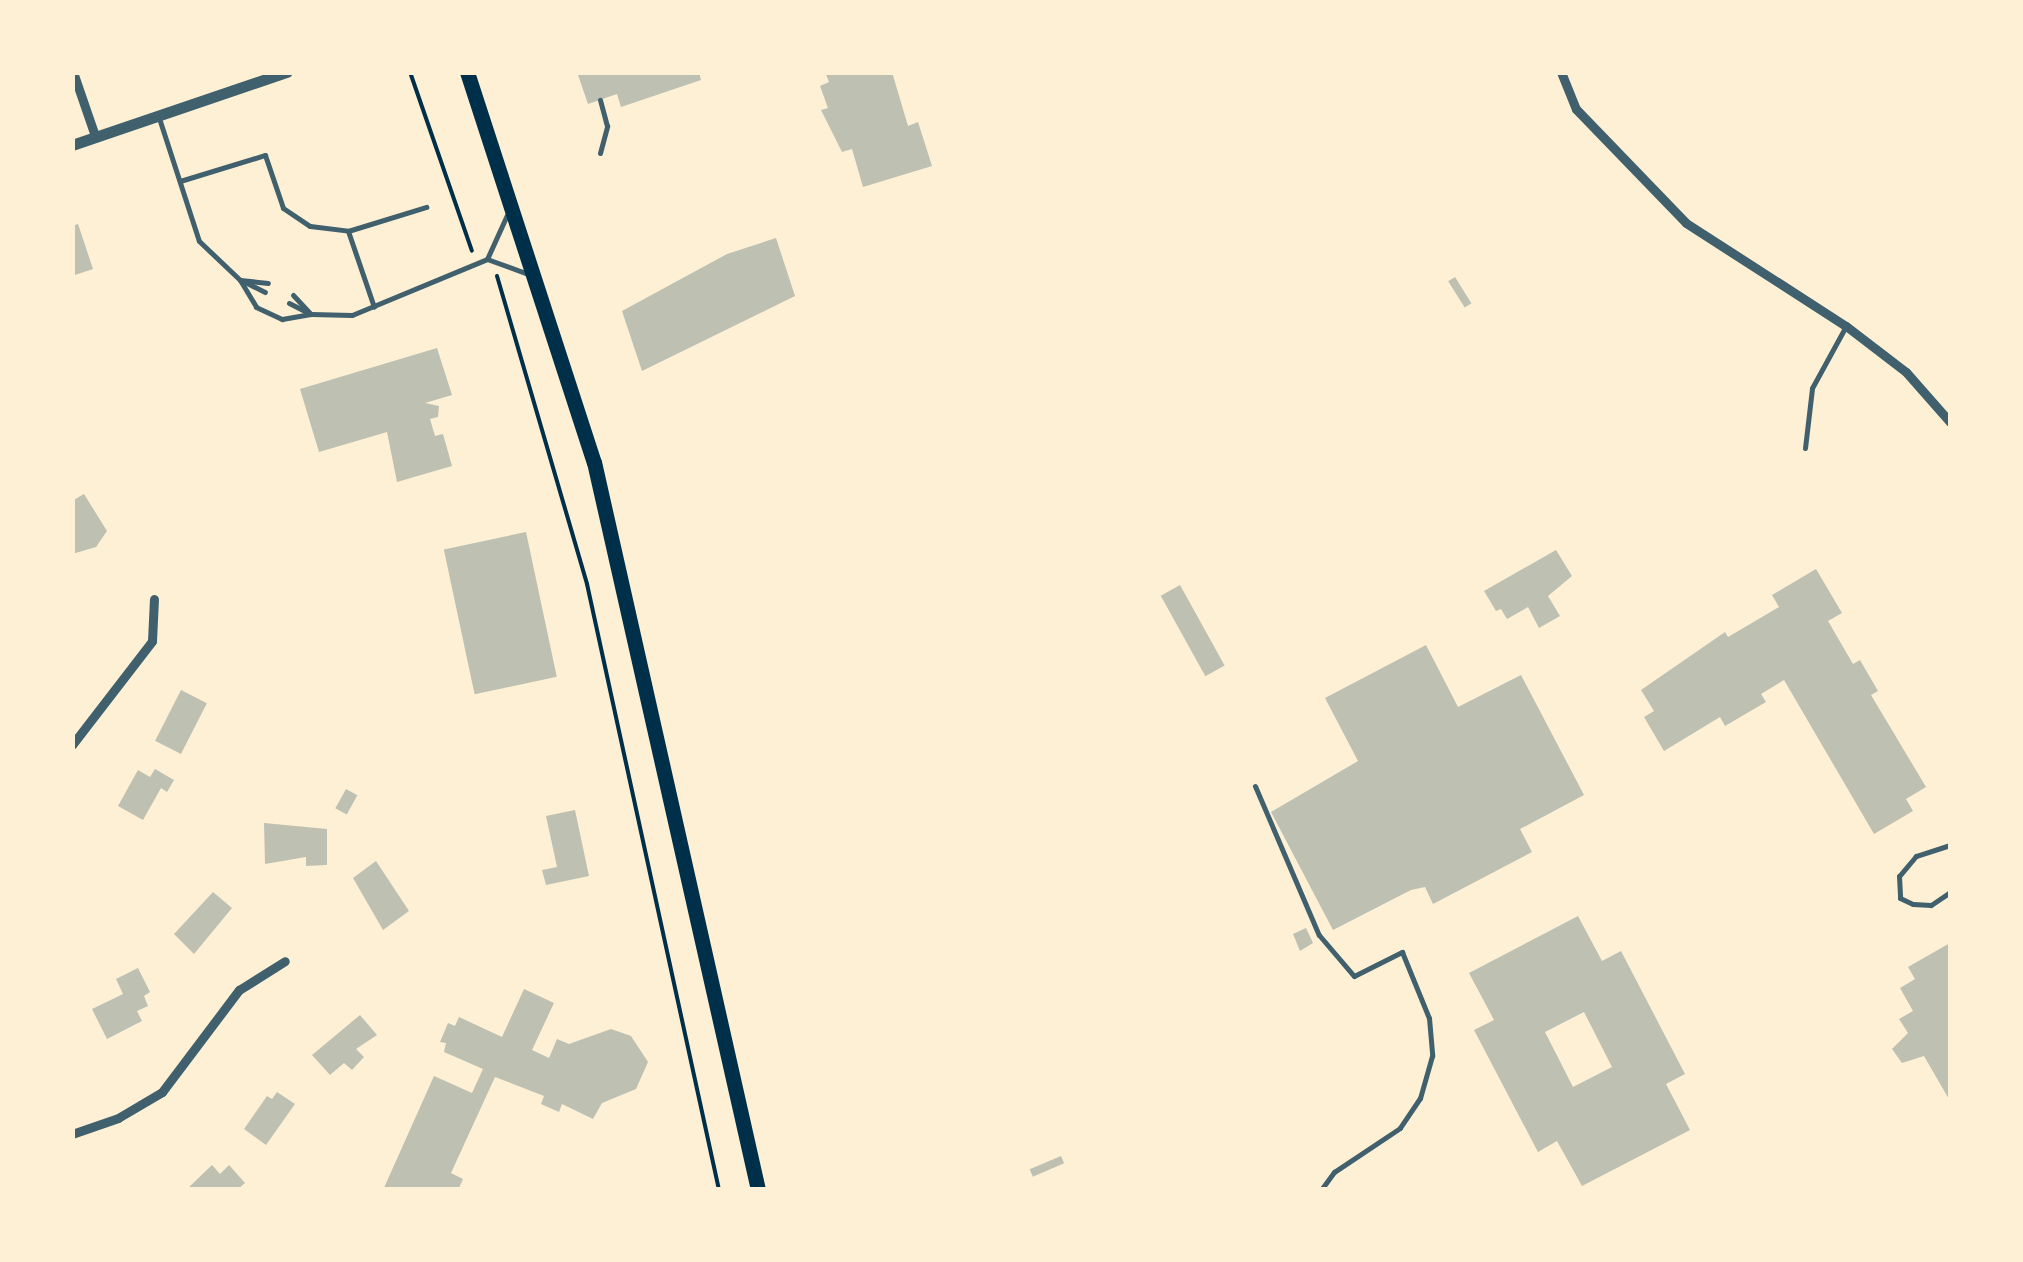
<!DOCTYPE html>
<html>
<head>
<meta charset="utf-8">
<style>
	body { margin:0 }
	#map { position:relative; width:2023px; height:1262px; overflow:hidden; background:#fdf0d5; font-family:Roboto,sans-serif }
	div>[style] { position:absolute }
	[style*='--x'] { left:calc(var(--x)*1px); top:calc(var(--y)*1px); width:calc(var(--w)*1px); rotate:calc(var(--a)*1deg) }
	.building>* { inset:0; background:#bec0b2; transform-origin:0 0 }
	.path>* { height:4px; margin:-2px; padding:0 2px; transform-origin:2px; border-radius:2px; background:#003049 }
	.service>* { height:5px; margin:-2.5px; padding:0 2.5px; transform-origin:2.5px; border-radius:2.5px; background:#3f606c }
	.minor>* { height:9px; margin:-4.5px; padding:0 4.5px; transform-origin:4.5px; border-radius:4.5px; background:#3f606c }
	.tertiary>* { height:11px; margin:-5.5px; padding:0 5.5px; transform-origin:5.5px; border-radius:5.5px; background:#3f606c }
	.primary>* { height:15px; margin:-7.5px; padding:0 7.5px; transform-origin:7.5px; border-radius:7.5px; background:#003049 }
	span { translate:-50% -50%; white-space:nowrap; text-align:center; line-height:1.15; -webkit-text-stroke:8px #fdf0d5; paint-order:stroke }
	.frame { position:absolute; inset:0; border:75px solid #fdf0d5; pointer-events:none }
</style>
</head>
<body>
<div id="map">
	<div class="building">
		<i style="clip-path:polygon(577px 72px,699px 72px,701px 80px,621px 107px,617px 94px,588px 104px)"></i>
		<i style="clip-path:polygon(825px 72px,892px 72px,908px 126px,918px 122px,932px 166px,863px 187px,852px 149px,842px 152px,821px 110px,828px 108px,820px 86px,829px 82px)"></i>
		<i style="clip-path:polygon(78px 224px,93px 269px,72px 276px,72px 226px)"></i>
		<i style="clip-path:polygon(776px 238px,795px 296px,642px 371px,622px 311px,727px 254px)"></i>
		<i style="left:1455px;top:277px;width:31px;height:8px;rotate:58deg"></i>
		<i style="clip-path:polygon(437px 348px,452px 395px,425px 403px,439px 406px,438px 417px,430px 419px,435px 436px,443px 434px,452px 466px,397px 482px,387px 432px,319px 452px,300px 389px)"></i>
		<i style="clip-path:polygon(84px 494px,107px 531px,96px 547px,72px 554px,72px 501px)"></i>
		<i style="left:526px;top:532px;width:148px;height:84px;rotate:78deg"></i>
		<i style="clip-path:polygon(1556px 550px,1572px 576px,1548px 596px,1560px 616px,1539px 628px,1528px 607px,1507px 619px,1501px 609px,1496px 611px,1484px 591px)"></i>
		<i style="clip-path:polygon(1816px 569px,1842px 613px,1828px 621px,1853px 664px,1860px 660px,1878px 691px,1871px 695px,1926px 787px,1906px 799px,1913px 811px,1874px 834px,1784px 680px,1761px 694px,1766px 702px,1725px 726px,1720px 717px,1664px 751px,1644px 717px,1654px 711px,1641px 690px,1725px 632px,1728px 637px,1779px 607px,1772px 595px)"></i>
		<i style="left:1180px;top:585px;width:92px;height:22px;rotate:61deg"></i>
		<i style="clip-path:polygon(1426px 645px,1458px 707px,1521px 675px,1584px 795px,1520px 829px,1532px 852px,1433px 904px,1425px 887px,1411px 890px,1333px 930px,1271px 812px,1358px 761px,1325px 698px)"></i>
		<i style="left:181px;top:690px;width:29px;height:57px;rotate:27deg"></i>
		<i style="clip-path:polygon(155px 769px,174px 780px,167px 792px,161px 788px,143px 820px,118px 806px,138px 770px,150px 777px)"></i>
		<i style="left:346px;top:789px;width:13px;height:22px;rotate:29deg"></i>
		<i style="clip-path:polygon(575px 810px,589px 876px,546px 885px,542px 870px,557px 867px,546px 816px)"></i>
		<i style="clip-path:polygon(264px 823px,327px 829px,327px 865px,306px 866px,306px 857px,265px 864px)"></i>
		<i style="clip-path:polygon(376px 861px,409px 911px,383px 930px,353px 878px)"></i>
		<i style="clip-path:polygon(213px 892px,232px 908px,194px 954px,174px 934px)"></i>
		<i style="clip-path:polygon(evenodd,1578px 916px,1602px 961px,1621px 951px,1685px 1074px,1666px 1084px,1690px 1130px,1582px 1186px,1557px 1141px,1538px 1152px,1474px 1030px,1494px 1020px,1469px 973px,1578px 916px,1584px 1012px,1612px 1067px,1573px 1087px,1545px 1032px,1584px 1012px)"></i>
		<i style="clip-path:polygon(1306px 928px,1313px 943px,1300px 951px,1293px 934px)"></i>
		<i style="clip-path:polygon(1950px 943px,1950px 1101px,1924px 1056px,1902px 1063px,1892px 1049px,1908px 1033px,1899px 1019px,1913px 1011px,1900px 988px,1915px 979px,1908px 967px)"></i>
		<i style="clip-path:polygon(138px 968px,150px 992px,144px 996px,148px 1006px,137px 1011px,142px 1021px,107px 1039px,92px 1009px,123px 994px,116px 979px)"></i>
		<i style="clip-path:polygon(524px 989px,554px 1003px,532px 1050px,549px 1058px,557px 1039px,569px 1044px,611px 1029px,631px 1036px,648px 1062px,636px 1089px,602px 1103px,593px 1119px,562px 1104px,559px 1112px,541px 1104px,544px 1096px,495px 1077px,451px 1173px,463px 1179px,458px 1190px,383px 1190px,434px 1076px,472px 1093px,483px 1069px,444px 1052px,446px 1043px,440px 1042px,448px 1023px,455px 1026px,459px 1017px,502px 1037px)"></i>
		<i style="clip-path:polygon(360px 1015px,377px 1035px,356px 1049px,364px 1057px,352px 1070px,344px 1063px,330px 1075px,312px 1055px)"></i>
		<i style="clip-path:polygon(277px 1092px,295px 1104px,266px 1145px,244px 1129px,267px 1096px,272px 1099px)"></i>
		<i style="left:1061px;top:1156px;width:8px;height:34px;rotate:67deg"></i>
		<i style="clip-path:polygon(212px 1165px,220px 1174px,229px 1165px,245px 1183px,237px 1190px,186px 1190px)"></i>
	</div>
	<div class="path">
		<i style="--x:410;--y:72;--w:189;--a:70.9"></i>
		<i style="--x:497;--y:276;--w:321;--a:73.7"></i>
		<i style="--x:587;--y:584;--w:620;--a:77.71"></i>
	</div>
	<div class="service">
		<i style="--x:159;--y:118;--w:129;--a:72"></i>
		<i style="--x:199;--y:241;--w:57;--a:43.6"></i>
		<i style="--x:240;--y:280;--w:28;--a:6"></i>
		<i style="--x:600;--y:153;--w:28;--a:-75"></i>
		<i style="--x:607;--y:126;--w:27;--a:-105"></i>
		<i style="--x:180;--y:181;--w:89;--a:-17"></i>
		<i style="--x:265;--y:155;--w:56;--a:71.2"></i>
		<i style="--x:283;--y:208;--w:32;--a:34"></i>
		<i style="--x:310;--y:226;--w:38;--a:7"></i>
		<i style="--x:348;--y:231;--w:82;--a:-17.1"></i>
		<i style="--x:348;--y:231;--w:80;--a:71.1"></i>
		<i style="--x:487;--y:259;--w:47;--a:20"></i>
		<i style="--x:240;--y:280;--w:31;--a:59"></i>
		<i style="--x:256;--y:307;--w:29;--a:25"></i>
		<i style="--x:282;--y:319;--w:29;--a:-10"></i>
		<i style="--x:247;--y:283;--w:20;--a:27"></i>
		<i style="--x:293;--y:295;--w:26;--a:47"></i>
		<i style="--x:311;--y:314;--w:41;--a:1.4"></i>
		<i style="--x:352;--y:315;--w:146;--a:-22.5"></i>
		<i style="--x:487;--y:259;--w:48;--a:-65.6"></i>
		<i style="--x:289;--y:303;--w:22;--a:27"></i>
		<i style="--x:1805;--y:448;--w:60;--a:-83.3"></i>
		<i style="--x:1812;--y:388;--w:71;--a:-61.3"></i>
		<i style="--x:1255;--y:786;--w:162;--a:66.8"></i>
		<i style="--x:1319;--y:935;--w:54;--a:49.5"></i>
		<i style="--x:1354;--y:976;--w:54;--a:-26.6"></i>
		<i style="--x:1402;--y:952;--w:71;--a:67.8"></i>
		<i style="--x:1429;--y:1018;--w:38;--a:85"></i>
		<i style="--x:1432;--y:1056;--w:44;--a:105.9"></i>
		<i style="--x:1420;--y:1098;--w:36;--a:124"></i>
		<i style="--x:1400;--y:1128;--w:79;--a:146.3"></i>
		<i style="--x:1334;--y:1172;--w:22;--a:126"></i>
		<i style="--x:1950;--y:845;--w:36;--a:162"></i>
		<i style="--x:1916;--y:856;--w:26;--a:130"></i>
		<i style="--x:1899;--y:876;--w:22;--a:87"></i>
		<i style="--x:1900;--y:898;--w:14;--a:25"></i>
		<i style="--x:1913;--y:904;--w:18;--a:3"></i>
		<i style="--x:1931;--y:905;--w:23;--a:-34"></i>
	</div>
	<div class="minor">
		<i style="--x:73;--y:72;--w:68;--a:71"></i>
		<i style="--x:1561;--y:72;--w:40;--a:68"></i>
		<i style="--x:1576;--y:109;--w:158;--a:46"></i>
		<i style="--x:1686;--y:223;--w:190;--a:32.8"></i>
		<i style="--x:1846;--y:326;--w:76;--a:37.5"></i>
		<i style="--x:1906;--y:372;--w:67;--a:48.7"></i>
		<i style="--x:72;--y:745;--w:131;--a:-52.4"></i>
		<i style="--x:152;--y:641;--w:42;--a:-87.3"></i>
		<i style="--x:72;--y:1134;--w:49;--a:-19.2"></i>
		<i style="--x:118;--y:1118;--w:51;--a:-30.6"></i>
		<i style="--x:162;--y:1092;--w:128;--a:-53"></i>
		<i style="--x:239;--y:990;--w:54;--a:-32.2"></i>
	</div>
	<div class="tertiary">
		<i style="--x:72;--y:145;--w:227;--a:-18.8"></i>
	</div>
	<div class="primary">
		<i style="--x:467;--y:72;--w:410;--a:72"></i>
		<i style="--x:594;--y:462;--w:746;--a:77.3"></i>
	</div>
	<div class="frame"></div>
</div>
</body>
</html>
